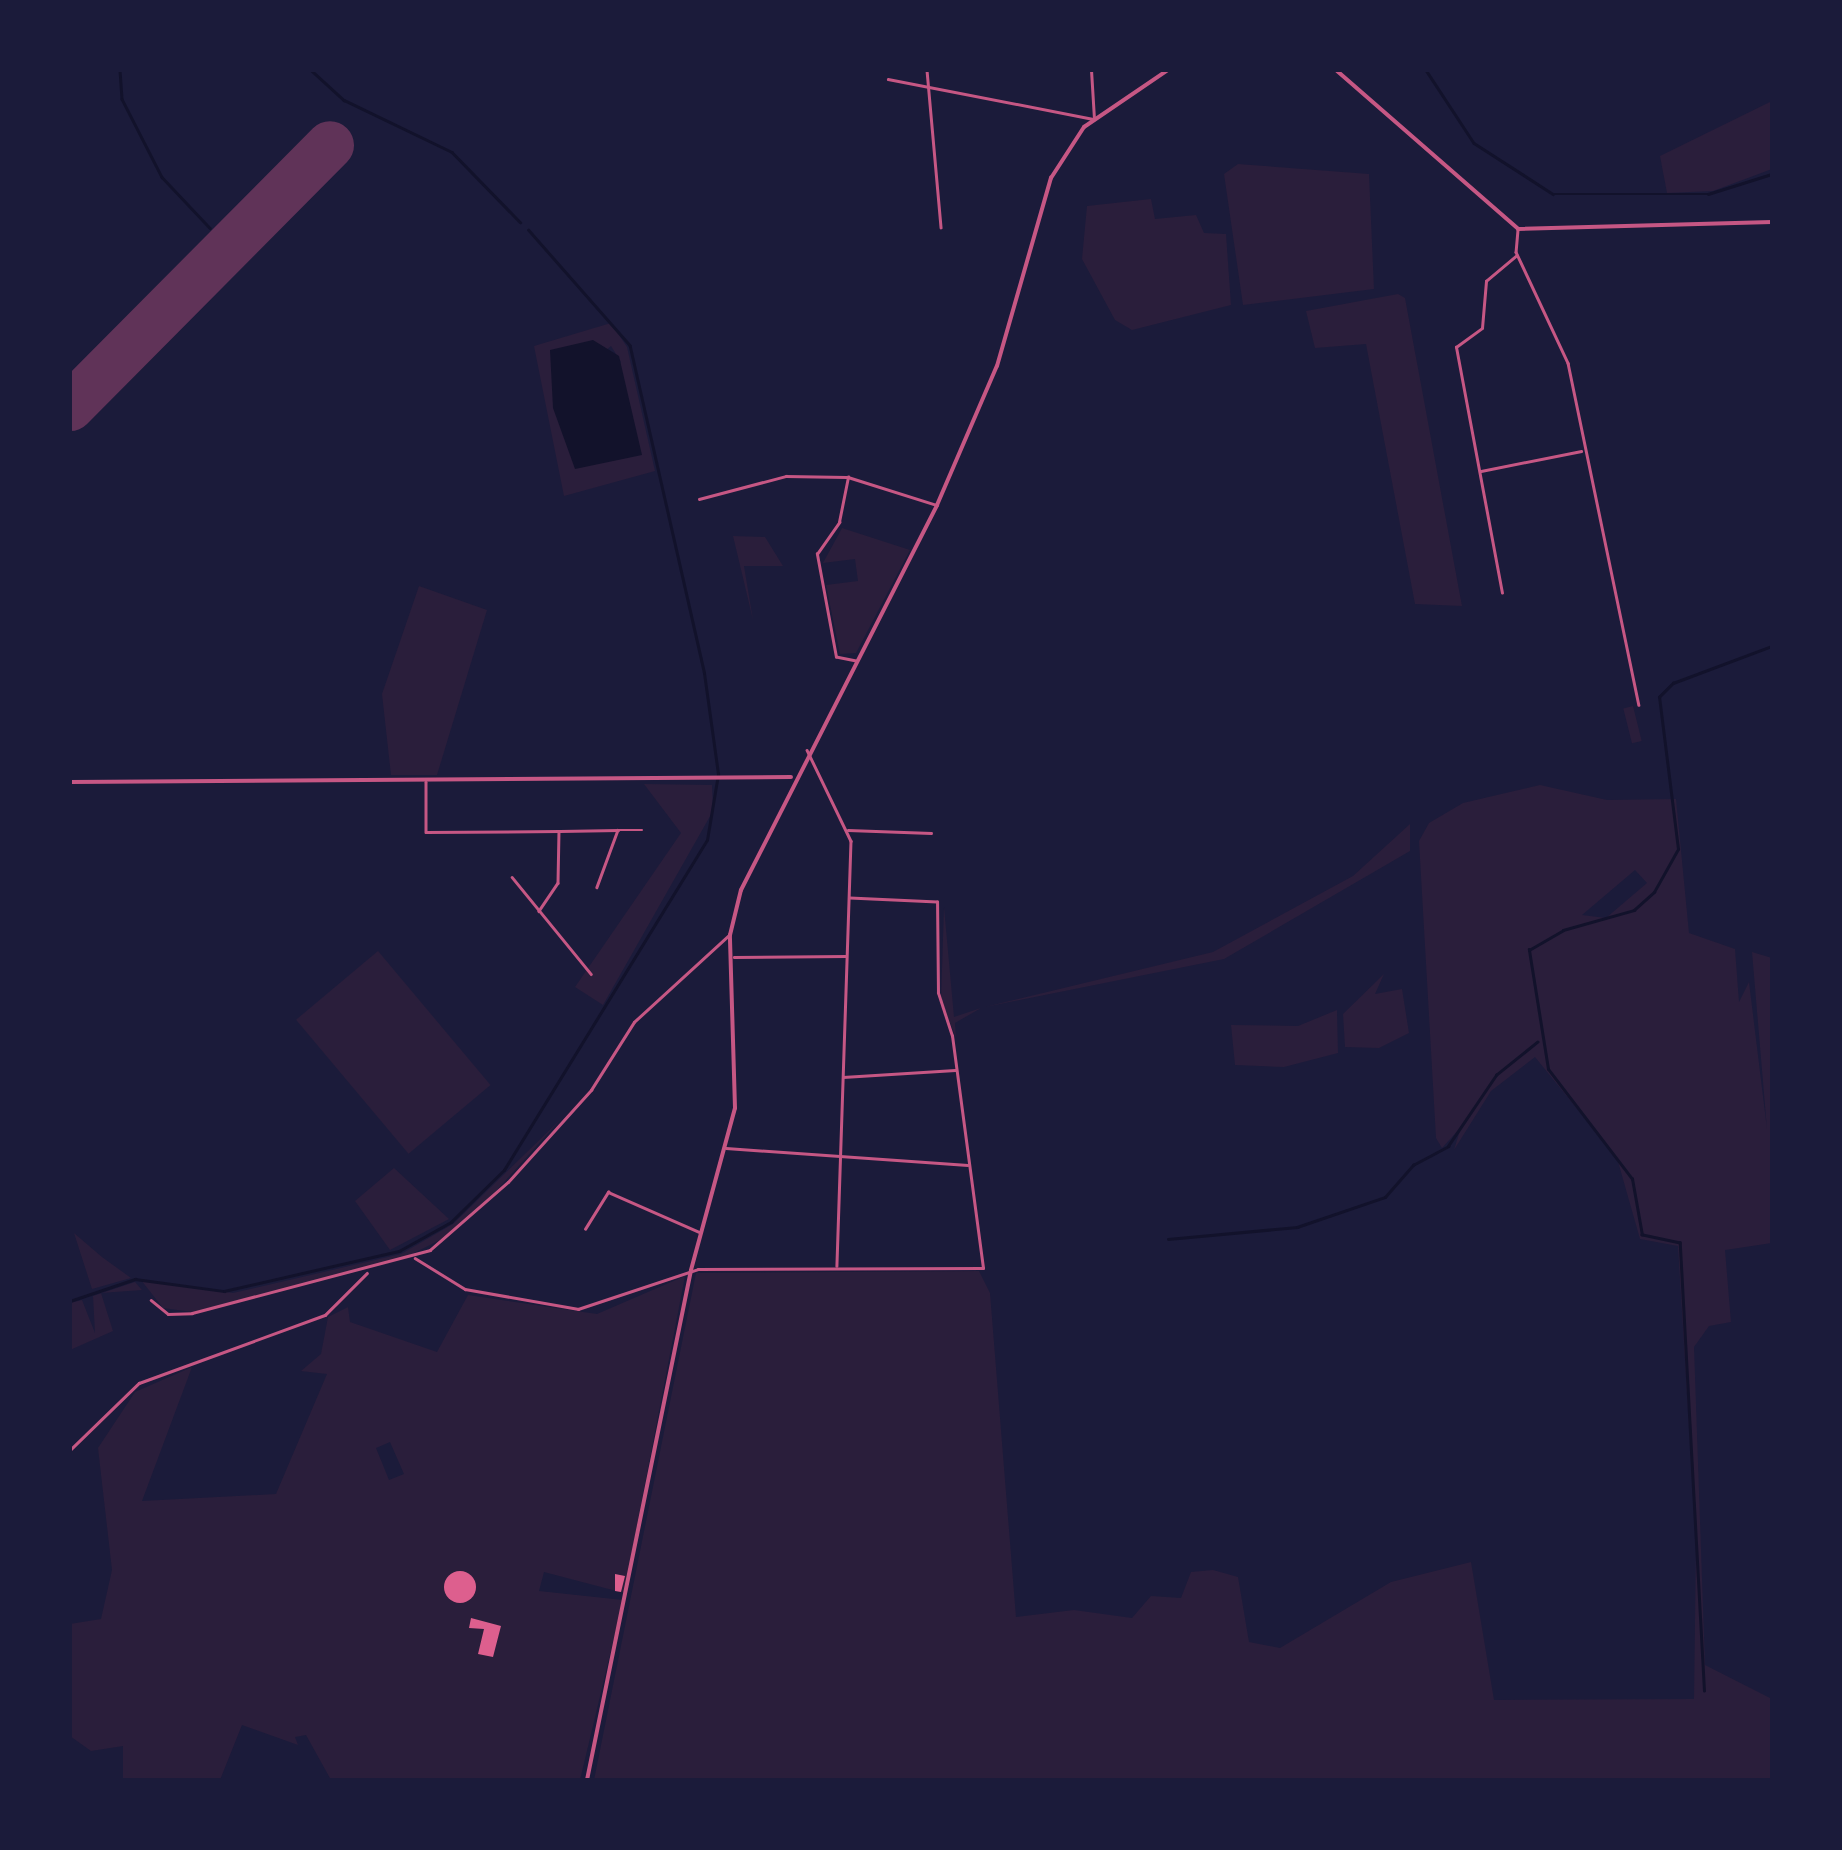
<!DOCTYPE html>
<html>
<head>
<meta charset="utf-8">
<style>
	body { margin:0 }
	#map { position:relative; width:1842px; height:1850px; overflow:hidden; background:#1b1b3a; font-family:Cabin,sans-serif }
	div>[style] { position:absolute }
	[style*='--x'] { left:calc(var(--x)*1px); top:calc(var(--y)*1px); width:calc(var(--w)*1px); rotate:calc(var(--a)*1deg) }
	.green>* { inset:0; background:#2a1e3b; transform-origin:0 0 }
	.water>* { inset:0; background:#12122b }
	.stream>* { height:2.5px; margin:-1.25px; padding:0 1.25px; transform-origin:1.25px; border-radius:1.25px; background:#12122b }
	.runway>* { height:48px; margin:-24px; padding:0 24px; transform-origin:24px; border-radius:24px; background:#603358 }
	.building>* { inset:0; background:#dd5f8e }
	.round { border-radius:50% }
	.minor>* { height:2.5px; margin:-1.25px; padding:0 1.25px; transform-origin:1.25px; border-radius:1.25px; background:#c65784 }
	.tertiary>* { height:4px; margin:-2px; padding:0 2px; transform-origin:2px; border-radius:2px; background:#c65784 }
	span { translate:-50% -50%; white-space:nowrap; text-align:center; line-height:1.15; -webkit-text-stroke:10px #1b1b3a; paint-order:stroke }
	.frame { position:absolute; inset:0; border:72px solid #1b1b3a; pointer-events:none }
</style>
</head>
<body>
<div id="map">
	<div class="green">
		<i style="clip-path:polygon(1772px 101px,1772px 169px,1713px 191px,1667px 193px,1660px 156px)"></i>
		<i style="clip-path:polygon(1238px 164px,1369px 174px,1374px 289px,1243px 305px,1224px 174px)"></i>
		<i style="clip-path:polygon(1151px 199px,1155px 219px,1196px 215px,1204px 233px,1226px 234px,1231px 305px,1132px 330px,1115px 320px,1082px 259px,1087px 206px)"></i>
		<i style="clip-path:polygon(1398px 294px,1405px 298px,1462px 606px,1415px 604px,1366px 344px,1315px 348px,1306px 311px)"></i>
		<i style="clip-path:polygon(evenodd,611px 323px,627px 347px,655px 471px,564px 496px,534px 346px,611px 323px,611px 346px,621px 362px,570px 447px,554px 395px,611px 346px)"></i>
		<i style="clip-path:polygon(842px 528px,910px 550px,856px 653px,840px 654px,826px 585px,858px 581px,855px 559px,823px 563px)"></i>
		<i style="clip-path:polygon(733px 536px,765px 537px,783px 566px,744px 566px,753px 620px)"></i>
		<i style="clip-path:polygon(419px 586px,487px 610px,437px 775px,391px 775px,382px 694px)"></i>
		<i style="left:1633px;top:706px;width:36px;height:10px;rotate:76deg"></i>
		<i style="clip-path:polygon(644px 784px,712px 785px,713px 811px,603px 1005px,575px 987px,681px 833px)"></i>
		<i style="clip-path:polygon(evenodd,1540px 785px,1607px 800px,1676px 799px,1689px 933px,1735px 949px,1739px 1002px,1749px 982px,1767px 1129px,1752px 952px,1772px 958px,1772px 1243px,1725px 1250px,1731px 1322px,1709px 1326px,1694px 1347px,1705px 1665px,1772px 1699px,1772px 1780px,594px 1780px,696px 1273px,979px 1271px,990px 1293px,1016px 1617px,1074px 1610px,1132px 1618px,1151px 1596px,1181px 1598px,1191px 1572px,1213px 1570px,1238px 1577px,1249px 1642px,1280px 1648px,1391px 1582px,1471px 1562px,1494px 1700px,1694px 1699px,1696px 1544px,1678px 1246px,1640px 1239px,1617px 1158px,1535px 1057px,1491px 1091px,1454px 1150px,1461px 1127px,1442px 1148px,1436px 1138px,1419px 841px,1429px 823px,1463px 803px,1540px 785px,1635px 870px,1647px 883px,1606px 918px,1582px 915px,1635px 870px)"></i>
		<i style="clip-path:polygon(1410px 824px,1410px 851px,1224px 959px,985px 1007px,1213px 952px,1353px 876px)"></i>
		<i style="clip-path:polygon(944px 907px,954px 1017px,981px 1008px,955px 1023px,956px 1038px,941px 1000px)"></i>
		<i style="left:378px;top:951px;width:175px;height:107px;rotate:50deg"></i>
		<i style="clip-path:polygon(1384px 974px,1375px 994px,1402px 989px,1409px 1033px,1379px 1048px,1345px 1047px,1343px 1014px)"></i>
		<i style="clip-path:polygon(1337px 1010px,1338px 1053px,1284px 1067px,1235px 1065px,1231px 1025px,1298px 1026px)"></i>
		<i style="clip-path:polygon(562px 1118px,486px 1202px,440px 1240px,406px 1257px,192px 1312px,163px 1308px,141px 1280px,233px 1293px,401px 1254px,453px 1224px)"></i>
		<i style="clip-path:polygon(394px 1168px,449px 1219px,390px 1250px,355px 1201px)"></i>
		<i style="clip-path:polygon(74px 1233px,102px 1257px,131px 1278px,92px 1289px)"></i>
		<i style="clip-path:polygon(evenodd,685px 1276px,624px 1593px,544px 1572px,539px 1591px,623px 1600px,580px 1780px,331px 1780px,306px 1735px,295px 1737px,298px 1745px,242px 1725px,220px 1780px,123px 1780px,123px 1746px,91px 1751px,70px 1736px,70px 1624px,101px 1619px,112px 1570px,98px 1448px,135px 1392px,192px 1367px,142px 1501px,276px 1494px,327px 1374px,301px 1371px,321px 1354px,328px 1317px,348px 1307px,350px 1322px,437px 1352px,468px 1295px,597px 1314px,685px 1276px,390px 1442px,404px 1474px,389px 1480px,376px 1448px,390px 1442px)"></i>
		<i style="clip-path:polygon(135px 1282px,142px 1290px,101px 1293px,113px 1331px,70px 1350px,70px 1303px,82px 1300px,95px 1333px,93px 1296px)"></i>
	</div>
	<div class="water">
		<i style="clip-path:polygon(593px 340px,619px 356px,642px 455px,575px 469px,553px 408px,550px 350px)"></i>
	</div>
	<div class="stream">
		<i style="--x:120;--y:70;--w:29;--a:86"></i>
		<i style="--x:122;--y:99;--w:88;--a:62.9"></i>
		<i style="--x:162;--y:177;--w:70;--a:46.7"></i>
		<i style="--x:311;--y:70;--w:45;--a:42.3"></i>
		<i style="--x:344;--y:100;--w:120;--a:25.7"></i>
		<i style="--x:452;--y:152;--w:98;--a:45.8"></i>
		<i style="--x:1426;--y:70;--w:87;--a:56.7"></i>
		<i style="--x:1474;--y:143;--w:94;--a:32.8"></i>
		<i style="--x:1553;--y:194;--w:155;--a:0"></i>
		<i style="--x:1708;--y:194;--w:67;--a:-17.4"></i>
		<i style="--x:1168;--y:1239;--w:130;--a:-5.3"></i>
		<i style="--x:1297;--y:1227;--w:93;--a:-18.8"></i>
		<i style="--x:1385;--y:1197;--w:43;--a:-48.8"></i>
		<i style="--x:1413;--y:1165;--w:40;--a:-28"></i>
		<i style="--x:1448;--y:1146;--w:86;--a:-55.9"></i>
		<i style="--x:1496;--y:1075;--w:53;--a:-38.8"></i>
		<i style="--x:70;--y:1301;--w:69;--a:-18.7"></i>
		<i style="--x:135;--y:1279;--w:90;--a:7.7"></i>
		<i style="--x:224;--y:1291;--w:180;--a:-12.9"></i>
		<i style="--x:399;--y:1251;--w:60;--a:-29.1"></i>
		<i style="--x:451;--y:1222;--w:74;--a:-44.5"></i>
		<i style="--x:504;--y:1170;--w:387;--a:-58.4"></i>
		<i style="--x:707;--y:840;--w:67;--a:-80.5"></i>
		<i style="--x:718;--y:774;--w:102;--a:-97.9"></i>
		<i style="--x:704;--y:673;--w:335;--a:-102.8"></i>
		<i style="--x:630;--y:346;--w:154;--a:-131.3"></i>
		<i style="--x:1704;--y:1691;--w:449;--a:-93.1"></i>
		<i style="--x:1680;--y:1243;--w:39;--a:-168"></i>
		<i style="--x:1642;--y:1235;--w:57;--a:-100.1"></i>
		<i style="--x:1632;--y:1179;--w:138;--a:-127.4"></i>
		<i style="--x:1548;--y:1069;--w:121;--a:-99.1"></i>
		<i style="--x:1529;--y:950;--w:39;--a:-30"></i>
		<i style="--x:1563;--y:930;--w:74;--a:-15.7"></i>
		<i style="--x:1634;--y:910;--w:27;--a:-42"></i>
		<i style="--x:1654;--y:892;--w:49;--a:-60.8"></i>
		<i style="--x:1678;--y:849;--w:153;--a:-97.1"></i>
		<i style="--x:1659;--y:697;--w:20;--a:-45"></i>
		<i style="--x:1673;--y:683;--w:106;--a:-20.5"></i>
	</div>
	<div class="runway">
		<i style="--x:70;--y:407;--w:369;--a:-45.2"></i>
	</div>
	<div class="building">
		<i class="round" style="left:444px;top:1571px;width:32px;height:32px"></i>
		<i style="clip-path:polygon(615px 1574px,625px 1576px,621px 1592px,615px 1591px)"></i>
		<i style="clip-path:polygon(471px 1618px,501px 1626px,493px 1657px,478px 1654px,484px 1629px,469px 1628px)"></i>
	</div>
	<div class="minor">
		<i style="--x:927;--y:70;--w:158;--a:84.9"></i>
		<i style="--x:888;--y:79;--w:210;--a:11"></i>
		<i style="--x:1094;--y:119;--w:49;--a:-93.5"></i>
		<i style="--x:1518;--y:230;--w:22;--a:95"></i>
		<i style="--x:1516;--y:252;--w:123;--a:64.9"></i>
		<i style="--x:1568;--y:363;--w:349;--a:78.3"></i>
		<i style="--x:1481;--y:471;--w:102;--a:-11.3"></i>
		<i style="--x:699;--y:499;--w:90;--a:-14.8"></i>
		<i style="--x:786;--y:476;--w:60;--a:1"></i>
		<i style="--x:1502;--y:593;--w:250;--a:-100.6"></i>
		<i style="--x:1456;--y:347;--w:32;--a:-36"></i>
		<i style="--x:1482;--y:328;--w:47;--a:-85.1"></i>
		<i style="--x:1486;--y:281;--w:40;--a:-40"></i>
		<i style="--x:856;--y:661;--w:20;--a:-169"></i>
		<i style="--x:836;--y:657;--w:105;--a:-100.5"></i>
		<i style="--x:817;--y:554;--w:39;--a:-55"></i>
		<i style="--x:839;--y:522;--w:46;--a:-78.7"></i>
		<i style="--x:848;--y:477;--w:93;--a:17.5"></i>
		<i style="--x:807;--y:750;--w:101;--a:64.2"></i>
		<i style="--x:851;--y:841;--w:425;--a:91.9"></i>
		<i style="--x:426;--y:782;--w:50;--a:90"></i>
		<i style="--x:426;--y:832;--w:133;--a:-0.4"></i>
		<i style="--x:559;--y:831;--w:52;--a:91.1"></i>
		<i style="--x:558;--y:883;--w:34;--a:124"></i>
		<i style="--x:619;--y:830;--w:23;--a:0"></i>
		<i style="--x:848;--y:830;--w:83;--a:2.1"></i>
		<i style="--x:560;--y:831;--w:58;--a:-1"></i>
		<i style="--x:618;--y:830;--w:61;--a:110.2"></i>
		<i style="--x:512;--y:877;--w:125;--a:50.8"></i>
		<i style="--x:734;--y:957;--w:112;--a:-0.5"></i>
		<i style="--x:843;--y:1077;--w:112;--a:-3.6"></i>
		<i style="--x:726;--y:1148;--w:242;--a:4"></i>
		<i style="--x:585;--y:1229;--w:44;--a:-58.1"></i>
		<i style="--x:608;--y:1192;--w:99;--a:23.7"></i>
		<i style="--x:415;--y:1258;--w:59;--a:31.8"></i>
		<i style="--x:465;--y:1289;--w:115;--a:10"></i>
		<i style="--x:578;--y:1309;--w:126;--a:-18.4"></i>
		<i style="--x:698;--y:1269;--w:285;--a:-0.2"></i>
		<i style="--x:983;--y:1268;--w:234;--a:-97.6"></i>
		<i style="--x:952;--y:1036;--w:45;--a:-108"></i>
		<i style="--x:938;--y:993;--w:91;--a:-90.6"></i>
		<i style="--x:937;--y:902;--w:87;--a:-177.4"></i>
		<i style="--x:151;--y:1300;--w:22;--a:39"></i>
		<i style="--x:168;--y:1314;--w:24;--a:-2"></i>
		<i style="--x:192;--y:1313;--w:246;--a:-14.8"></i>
		<i style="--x:430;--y:1250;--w:103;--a:-41.1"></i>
		<i style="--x:508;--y:1182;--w:124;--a:-47.9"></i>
		<i style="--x:591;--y:1090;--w:80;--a:-57.7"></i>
		<i style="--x:634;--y:1022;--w:127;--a:-42.5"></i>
		<i style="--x:70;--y:1450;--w:96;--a:-44.2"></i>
		<i style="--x:139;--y:1383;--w:198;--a:-20.1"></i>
		<i style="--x:325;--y:1315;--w:59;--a:-45"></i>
	</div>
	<div class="tertiary">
		<i style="--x:1336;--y:70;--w:242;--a:41.1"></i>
		<i style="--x:1518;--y:229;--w:254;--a:-1.6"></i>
		<i style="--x:70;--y:782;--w:721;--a:-0.4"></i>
		<i style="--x:587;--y:1780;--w:520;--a:-78.47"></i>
		<i style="--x:691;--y:1270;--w:168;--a:-74.8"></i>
		<i style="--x:735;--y:1108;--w:173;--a:-91.7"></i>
		<i style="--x:730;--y:935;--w:46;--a:-76.3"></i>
		<i style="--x:741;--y:890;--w:432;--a:-63"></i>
		<i style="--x:937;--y:505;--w:151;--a:-66.7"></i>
		<i style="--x:997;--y:366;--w:196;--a:-74"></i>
		<i style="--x:1051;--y:178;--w:61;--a:-57.1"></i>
		<i style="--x:1084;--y:127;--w:102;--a:-34.2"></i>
	</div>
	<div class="frame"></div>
</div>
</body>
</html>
